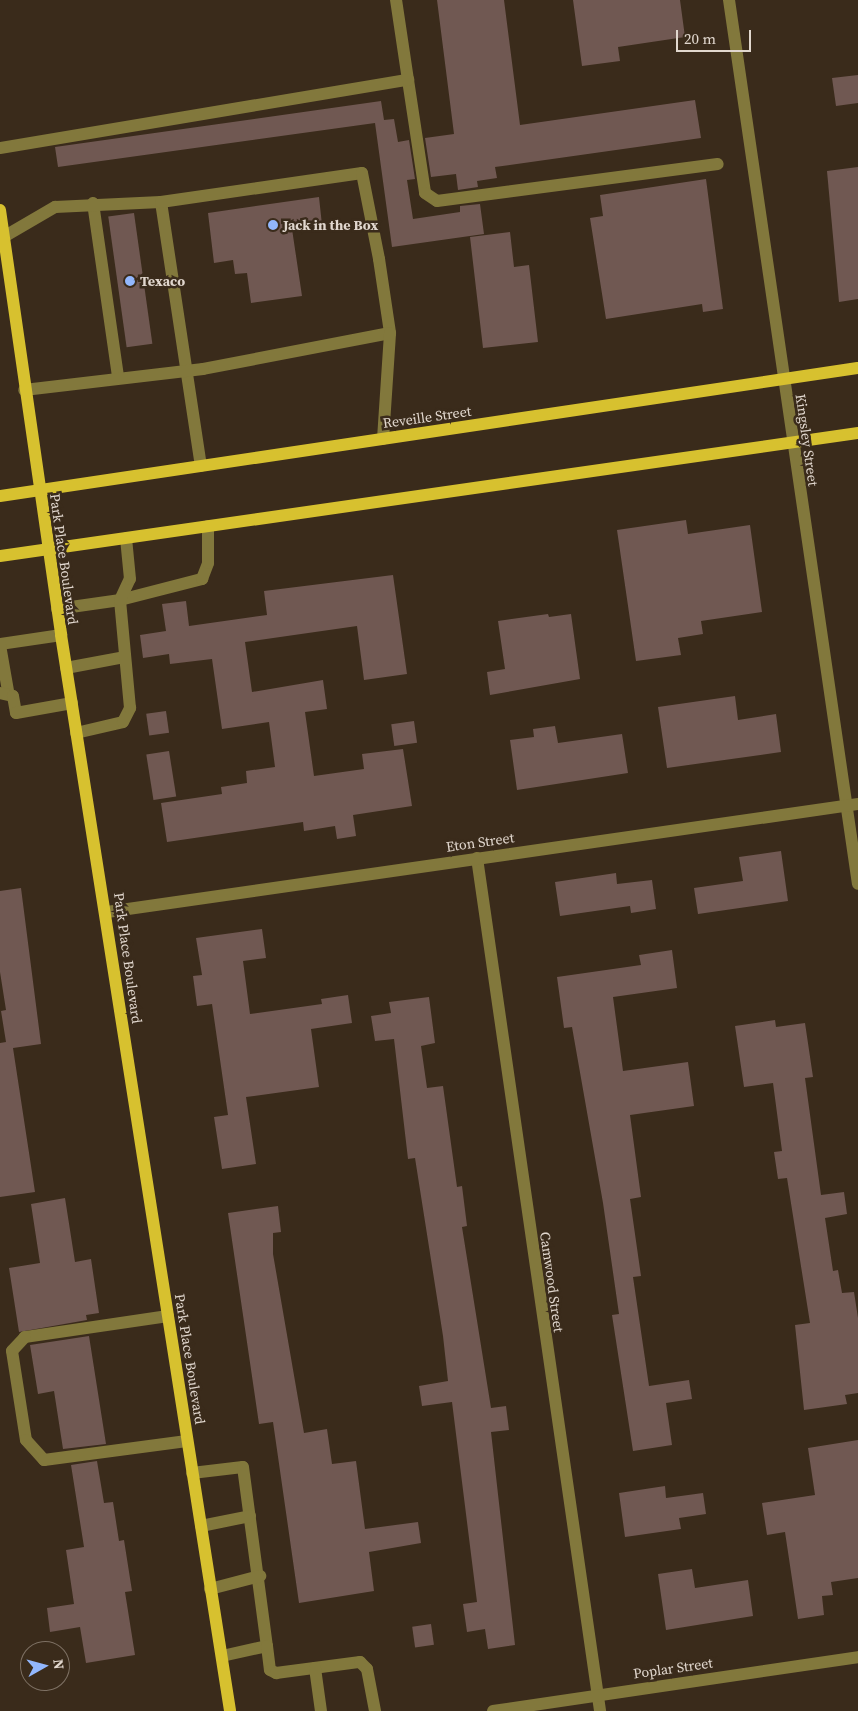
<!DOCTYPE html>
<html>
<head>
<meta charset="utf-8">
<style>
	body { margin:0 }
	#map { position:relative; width:858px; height:1711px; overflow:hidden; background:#3a2b1b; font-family:"Source Serif 4",serif }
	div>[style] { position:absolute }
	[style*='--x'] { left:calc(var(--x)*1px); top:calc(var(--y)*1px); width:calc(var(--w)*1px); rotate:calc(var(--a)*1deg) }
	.building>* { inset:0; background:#705852; transform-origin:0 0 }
	.minor>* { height:12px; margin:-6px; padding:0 6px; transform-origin:6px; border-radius:6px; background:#82783c }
	.major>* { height:12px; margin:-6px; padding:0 6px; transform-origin:6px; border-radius:6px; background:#d7c12f }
	.dots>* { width:14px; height:14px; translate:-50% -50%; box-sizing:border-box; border:2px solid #3a2b1b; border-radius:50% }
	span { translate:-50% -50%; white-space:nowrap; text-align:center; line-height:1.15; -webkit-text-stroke:5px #3a2b1b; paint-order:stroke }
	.poi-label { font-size:14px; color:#e1d7ce; font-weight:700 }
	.left { translate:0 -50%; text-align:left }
	.street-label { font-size:14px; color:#e1d7ce }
	.north { position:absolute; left:20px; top:1641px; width:50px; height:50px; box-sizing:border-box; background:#3a2b1b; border:1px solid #7d7063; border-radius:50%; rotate:83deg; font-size:14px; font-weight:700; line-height:20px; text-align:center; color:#e1d7ce }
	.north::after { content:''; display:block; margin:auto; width:18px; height:22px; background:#92b7fd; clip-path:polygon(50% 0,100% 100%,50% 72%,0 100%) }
	.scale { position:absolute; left:676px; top:30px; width:75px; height:22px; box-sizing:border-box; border:2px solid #e1d7ce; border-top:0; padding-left:6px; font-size:15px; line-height:18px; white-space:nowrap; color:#e1d7ce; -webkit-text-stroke:4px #3a2b1b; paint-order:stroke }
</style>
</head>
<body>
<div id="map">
	<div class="building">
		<i style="clip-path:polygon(437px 0,504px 0,520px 125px,695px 100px,701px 138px,495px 167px,497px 178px,477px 181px,478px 187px,458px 190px,456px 174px,431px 177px,425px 138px,454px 134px)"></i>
		<i style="clip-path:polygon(573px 0,680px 0,685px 37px,618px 47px,620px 61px,582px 66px)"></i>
		<i style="clip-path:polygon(858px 75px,858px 103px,836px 106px,832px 78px)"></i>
		<i style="clip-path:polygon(381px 101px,384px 120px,394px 119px,398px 142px,409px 140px,415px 179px,407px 180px,413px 219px,460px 212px,460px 206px,480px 204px,484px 234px,392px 247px,375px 123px,58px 167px,55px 147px)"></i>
		<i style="clip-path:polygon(858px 167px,858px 299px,839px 302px,827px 171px)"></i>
		<i style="clip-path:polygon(706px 179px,723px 309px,703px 312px,702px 304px,606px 319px,590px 218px,603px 216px,600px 195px)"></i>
		<i style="clip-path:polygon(319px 197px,322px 225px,292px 229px,302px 296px,251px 303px,247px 273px,235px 274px,233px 260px,214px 263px,208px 213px)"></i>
		<i style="left:134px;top:213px;width:132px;height:26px;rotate:82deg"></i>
		<i style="clip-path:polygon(510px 232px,514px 267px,529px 265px,538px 342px,483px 348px,470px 237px)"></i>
		<i style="clip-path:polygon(686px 520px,688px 534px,750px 525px,762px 612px,701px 621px,703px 634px,678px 638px,681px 655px,636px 661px,617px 530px)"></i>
		<i style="clip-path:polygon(393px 575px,407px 674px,364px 680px,357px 626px,245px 642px,252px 692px,323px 680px,327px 709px,305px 712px,314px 776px,364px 769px,362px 754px,403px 749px,412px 806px,353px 815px,356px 836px,337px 839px,335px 826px,304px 831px,303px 822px,167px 842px,161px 803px,222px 794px,221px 787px,247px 783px,246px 771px,275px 767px,269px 722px,222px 729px,212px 659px,170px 664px,169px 654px,143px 658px,140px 635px,166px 631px,162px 604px,186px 601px,189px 626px,267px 615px,264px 591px)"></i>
		<i style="clip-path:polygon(548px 614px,549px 617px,571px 614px,580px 679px,490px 695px,487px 672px,505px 669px,498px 621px)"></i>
		<i style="clip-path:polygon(735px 696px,738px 720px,776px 714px,781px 752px,667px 768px,658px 707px)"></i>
		<i style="left:166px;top:711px;width:22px;height:20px;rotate:82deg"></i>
		<i style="left:414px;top:721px;width:22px;height:23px;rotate:82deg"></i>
		<i style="clip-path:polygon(555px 726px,558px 743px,622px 734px,628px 773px,517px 790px,510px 740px,534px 737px,533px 729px)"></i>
		<i style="left:169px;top:751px;width:46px;height:23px;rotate:81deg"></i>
		<i style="clip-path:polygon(781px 851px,788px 901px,698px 914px,694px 888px,743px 881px,739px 857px)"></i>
		<i style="clip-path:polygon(616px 873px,617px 884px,652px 880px,656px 909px,631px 913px,630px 906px,560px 916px,555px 882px)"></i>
		<i style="clip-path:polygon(21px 888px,41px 1044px,13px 1048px,35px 1192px,0 1197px,0 1043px,6px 1042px,1px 1011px,6px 1010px,0 972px,0 891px)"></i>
		<i style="clip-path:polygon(262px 929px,266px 958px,243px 961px,250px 1014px,322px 1004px,321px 999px,348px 995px,352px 1023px,311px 1029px,319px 1087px,246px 1097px,256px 1164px,222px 1169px,214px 1117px,228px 1115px,212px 1004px,197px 1006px,193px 976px,202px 975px,196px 938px)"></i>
		<i style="clip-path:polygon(672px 950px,677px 988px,613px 997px,623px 1071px,688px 1062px,694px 1106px,630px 1115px,641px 1197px,630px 1199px,641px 1276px,633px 1277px,649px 1386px,689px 1380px,692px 1399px,666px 1403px,672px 1445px,633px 1451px,612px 1315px,619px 1314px,603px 1203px,572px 1027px,564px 1028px,557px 977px,641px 965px,639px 955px)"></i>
		<i style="clip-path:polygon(429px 997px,435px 1043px,421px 1046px,427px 1088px,443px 1086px,457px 1187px,462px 1186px,467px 1226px,462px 1227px,491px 1408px,506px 1406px,509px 1430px,491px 1432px,515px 1645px,488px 1649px,485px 1629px,467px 1632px,463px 1604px,477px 1602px,452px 1402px,422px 1406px,419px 1386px,448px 1381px,443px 1336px,415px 1158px,408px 1159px,394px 1039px,375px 1041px,371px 1016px,391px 1013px,389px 1002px)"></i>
		<i style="clip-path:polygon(775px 1020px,776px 1027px,805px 1023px,813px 1077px,805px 1078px,821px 1195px,844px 1192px,847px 1214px,825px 1218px,833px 1271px,838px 1270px,842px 1293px,854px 1292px,858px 1318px,858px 1393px,845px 1395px,847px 1404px,804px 1410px,795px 1325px,810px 1323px,787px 1178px,778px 1179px,774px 1152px,782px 1151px,773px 1083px,744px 1087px,735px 1026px)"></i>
		<i style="clip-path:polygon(65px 1198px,75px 1262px,91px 1259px,99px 1313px,86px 1315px,87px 1320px,19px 1332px,9px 1268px,40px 1263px,31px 1204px)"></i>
		<i style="clip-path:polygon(278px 1206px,281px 1232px,273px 1233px,273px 1254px,304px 1433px,327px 1429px,332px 1464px,356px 1461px,365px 1529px,418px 1522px,421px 1543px,369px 1552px,374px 1591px,299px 1603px,273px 1422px,259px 1424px,228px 1213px)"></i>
		<i style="clip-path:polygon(89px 1336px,106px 1444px,63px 1449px,54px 1391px,38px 1394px,30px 1345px)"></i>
		<i style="clip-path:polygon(858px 1440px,858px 1578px,831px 1582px,833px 1595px,822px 1596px,824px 1615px,798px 1619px,785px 1532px,767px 1535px,762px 1503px,815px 1495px,808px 1448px)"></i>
		<i style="clip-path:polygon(97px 1461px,104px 1503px,113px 1502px,119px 1541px,124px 1540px,132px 1591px,125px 1592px,135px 1655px,86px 1663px,80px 1627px,50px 1632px,47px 1608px,74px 1604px,66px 1550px,84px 1547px,71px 1465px)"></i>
		<i style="clip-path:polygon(665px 1486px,666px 1498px,703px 1493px,706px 1514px,679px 1518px,681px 1529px,625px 1537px,619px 1493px)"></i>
		<i style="clip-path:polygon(692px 1569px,695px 1588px,748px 1580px,753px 1616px,666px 1630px,658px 1574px)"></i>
		<i style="left:431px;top:1624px;width:21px;height:19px;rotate:82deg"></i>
	</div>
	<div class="minor">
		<i style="--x:729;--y:0;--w:893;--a:81.7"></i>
		<i style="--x:408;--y:80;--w:114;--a:81.4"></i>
		<i style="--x:425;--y:193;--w:14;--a:34"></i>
		<i style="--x:437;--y:201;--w:283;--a:-7.5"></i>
		<i style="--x:0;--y:148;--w:414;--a:-9.5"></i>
		<i style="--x:408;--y:80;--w:81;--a:-98.5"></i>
		<i style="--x:161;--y:202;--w:267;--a:81.4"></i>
		<i style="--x:93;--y:203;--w:176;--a:81.8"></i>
		<i style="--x:0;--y:239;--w:64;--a:-30.2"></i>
		<i style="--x:55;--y:207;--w:106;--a:-2.7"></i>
		<i style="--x:161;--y:202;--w:203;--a:-8.2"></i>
		<i style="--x:362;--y:173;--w:88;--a:78.8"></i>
		<i style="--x:379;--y:259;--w:75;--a:81.5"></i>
		<i style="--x:390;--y:333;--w:190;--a:169.1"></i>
		<i style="--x:203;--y:369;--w:180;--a:173.3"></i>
		<i style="--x:383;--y:439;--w:106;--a:-86.2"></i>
		<i style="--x:57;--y:609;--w:64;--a:-8.1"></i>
		<i style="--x:120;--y:600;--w:85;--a:-14.4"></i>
		<i style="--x:202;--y:579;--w:17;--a:-69"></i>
		<i style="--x:208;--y:563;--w:37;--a:-90"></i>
		<i style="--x:0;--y:644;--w:62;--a:-8.4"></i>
		<i style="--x:0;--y:645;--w:47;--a:80.1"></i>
		<i style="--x:66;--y:668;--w:59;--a:-10.7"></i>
		<i style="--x:0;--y:693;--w:13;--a:13"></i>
		<i style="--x:13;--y:696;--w:17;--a:80"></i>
		<i style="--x:16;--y:713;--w:57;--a:-10.1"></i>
		<i style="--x:76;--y:733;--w:48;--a:-13.2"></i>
		<i style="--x:123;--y:722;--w:16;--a:-63"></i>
		<i style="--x:130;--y:708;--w:108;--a:-95.3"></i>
		<i style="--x:120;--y:600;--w:23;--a:-65"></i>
		<i style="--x:130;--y:579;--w:41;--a:-95.6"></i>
		<i style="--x:477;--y:858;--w:862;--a:81.79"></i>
		<i style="--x:107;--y:912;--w:759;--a:-8.18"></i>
		<i style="--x:168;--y:1316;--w:145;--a:171.6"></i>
		<i style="--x:25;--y:1337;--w:19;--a:133"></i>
		<i style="--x:12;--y:1351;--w:90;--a:81.1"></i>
		<i style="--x:26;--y:1440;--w:27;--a:48"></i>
		<i style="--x:44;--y:1460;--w:144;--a:-7.6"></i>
		<i style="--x:192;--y:1473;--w:51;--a:-6.7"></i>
		<i style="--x:243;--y:1467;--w:181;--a:82.4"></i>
		<i style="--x:201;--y:1526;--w:50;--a:-11.5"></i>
		<i style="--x:210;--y:1589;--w:52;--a:-14.6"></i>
		<i style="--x:222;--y:1656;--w:46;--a:-12.5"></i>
		<i style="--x:267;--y:1646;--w:24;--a:83"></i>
		<i style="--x:270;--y:1670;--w:7;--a:27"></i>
		<i style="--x:276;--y:1673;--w:85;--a:-7.5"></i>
		<i style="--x:360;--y:1662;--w:10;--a:45"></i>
		<i style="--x:367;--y:1669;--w:43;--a:79.2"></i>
		<i style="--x:315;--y:1668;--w:43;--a:82.1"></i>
		<i style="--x:493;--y:1711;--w:369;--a:-8.4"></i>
	</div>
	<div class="major">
		<i style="--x:0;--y:210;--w:429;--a:81.8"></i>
		<i style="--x:61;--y:635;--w:1089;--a:81.07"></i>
		<i style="--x:0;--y:496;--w:867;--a:-8.49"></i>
		<i style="--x:0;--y:556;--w:867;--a:-8.16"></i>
	</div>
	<div class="dots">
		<i style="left:273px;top:225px;background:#92b7fd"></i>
		<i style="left:130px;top:281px;background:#92b7fd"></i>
	</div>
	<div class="poi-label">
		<span class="left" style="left:283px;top:225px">Jack in the Box</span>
		<span class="left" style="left:140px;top:281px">Texaco</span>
	</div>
	<div class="street-label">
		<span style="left:427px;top:417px;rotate:-8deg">Reveille Street</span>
		<span style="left:807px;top:440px;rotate:82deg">Kingsley Street</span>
		<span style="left:64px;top:559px;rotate:82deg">Park Place Boulevard</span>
		<span style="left:480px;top:842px;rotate:-8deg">Eton Street</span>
		<span style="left:128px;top:958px;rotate:82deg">Park Place Boulevard</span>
		<span style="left:552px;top:1282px;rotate:82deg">Camwood Street</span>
		<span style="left:190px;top:1359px;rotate:81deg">Park Place Boulevard</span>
		<span style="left:673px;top:1668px;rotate:-8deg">Poplar Street</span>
	</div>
	<div class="north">N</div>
	<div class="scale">20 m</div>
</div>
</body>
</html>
